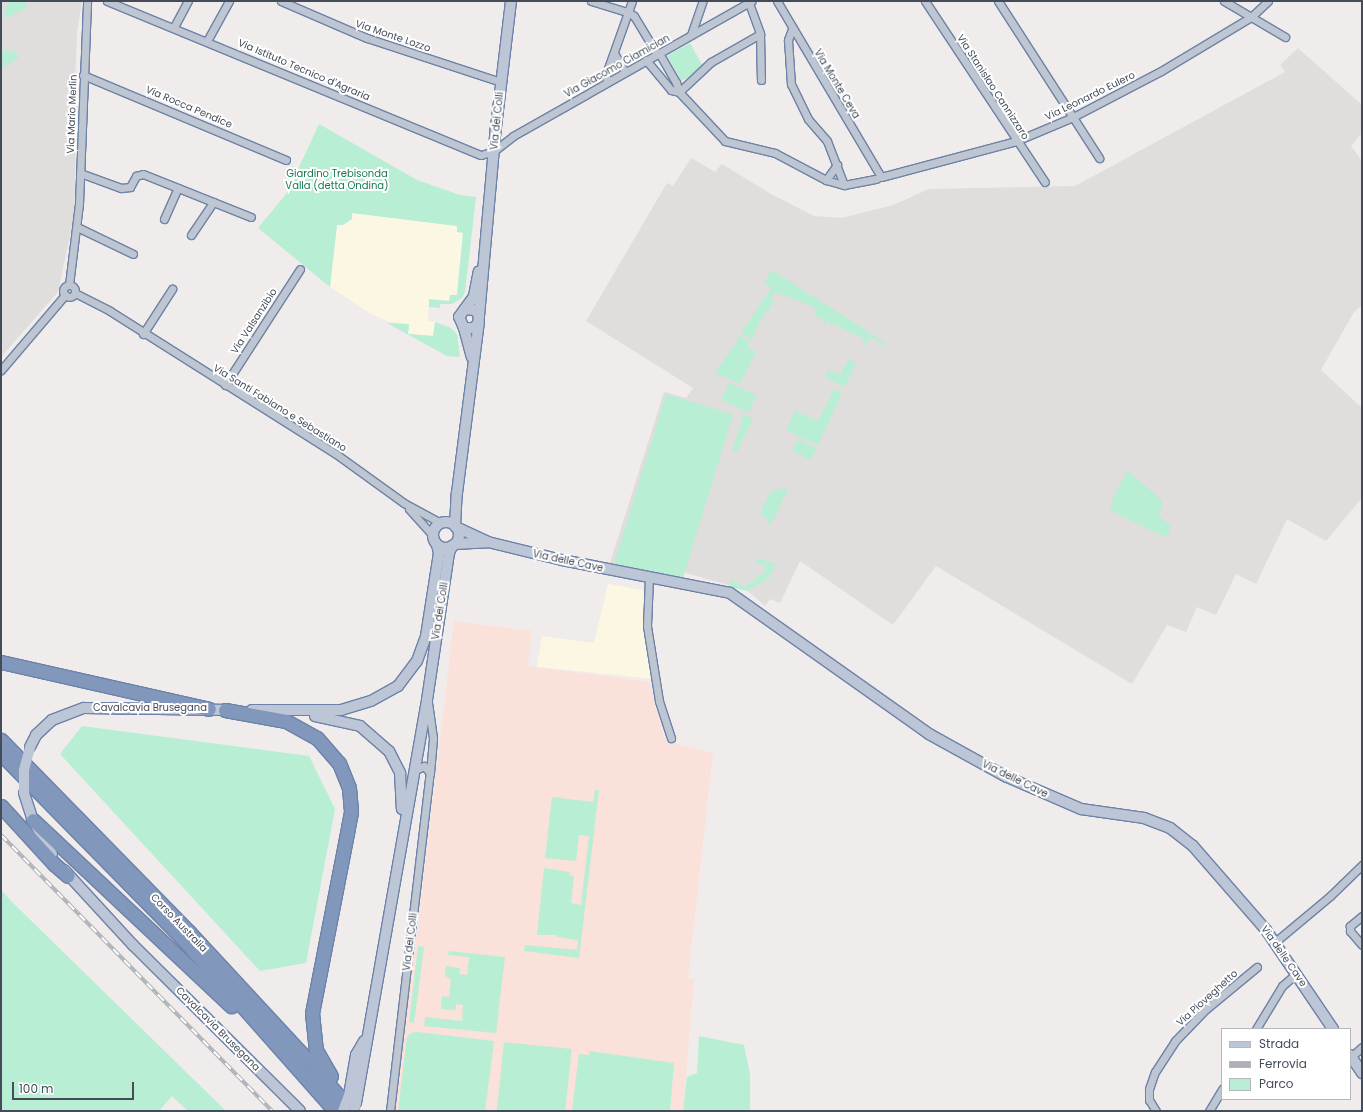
<!DOCTYPE html>
<html>
<head>
<meta charset="utf-8">
<style>
	body { margin:0 }
	#map { position:relative; width:1363px; height:1112px; overflow:hidden; background:#efeceb; font-family:Poppins,sans-serif }
	div>[style] { position:absolute }
	[style*='--x'] { left:calc(var(--x)*1px); top:calc(var(--y)*1px); width:calc(var(--w)*1px); rotate:calc(var(--a)*1deg) }
	.commercial>* { inset:0; background:#fbf7e3 }
	.education>* { inset:0; background:#e0dddd }
	.medical>* { inset:0; background:#fae1d9 }
	.green>* { inset:0; background:#b8eed4; transform-origin:0 0 }
	.roads { filter:drop-shadow(1px 0 #6d82a8) drop-shadow(-1px 0 #6d82a8) drop-shadow(0 1px #6d82a8) drop-shadow(0 -1px #6d82a8) }
	.street>* { height:7px; margin:-3.5px; padding:0 3.5px; transform-origin:3.5px; border-radius:3.5px; background:#bec6d2 }
	.street>.ring { margin:-3.5px; padding:0; box-sizing:content-box; background:none; border:7px solid #bec6d2; border-radius:50% }
	.secondary>* { height:10px; margin:-5px; padding:0 5px; transform-origin:5px; border-radius:5px; background:#bdc6d6 }
	.secondary>.ring { margin:-5px; padding:0; box-sizing:content-box; background:none; border:10px solid #bdc6d6; border-radius:50% }
	.highway>* { height:13px; margin:-6.5px; padding:0 6.5px; transform-origin:6.5px; border-radius:6.5px; background:#8297bc }
	.rail>* { height:4px; margin-top:-2px; transform-origin:0; background:repeating-linear-gradient(90deg,#fff 0 8px,#aeb0b6 0 16px); box-sizing:border-box; border-block:1px solid #aeb0b6 }
	.secondary-bridge>* { height:10px; margin:-5px; padding:0 5px; transform-origin:5px; border-radius:5px; background:#bdc6d6 }
	span { translate:-50% -50%; white-space:nowrap; text-align:center; line-height:1.15; -webkit-text-stroke:4px #fff; paint-order:stroke }
	.street-label { font-size:10px; color:#444c59 }
	.park-label { font-size:10px; color:#157a54 }
	.frame { position:absolute; inset:0; border:2px solid #444c59; pointer-events:none }
	.legend { position:absolute; left:1221px; top:1028px; width:130px; height:72px; box-sizing:border-box; background:#fff; border:1px solid #b4b7bd; margin:0; padding:5px 7px; list-style:none; font-size:12px; color:#444c59 }
	.legend li { display:flex; align-items:center; gap:8px; height:20px }
	.legend b { width:20px; border:1px solid #b4b7bd }
	.scale { position:absolute; left:12px; top:1082px; width:122px; height:18px; box-sizing:border-box; border:2px solid #444c59; border-top:0; padding-left:5px; font-size:12px; line-height:14px; white-space:nowrap; color:#444c59; -webkit-text-stroke:3px #fff; paint-order:stroke }
</style>
</head>
<body>
<div id="map">
	<div class="commercial">
		<i style="clip-path:polygon(352px 213px,458px 226px,463px 232px,457px 295px,450px 301px,429px 300px,428px 321px,435px 322px,434px 336px,408px 334px,409px 324px,389px 322px,371px 314px,330px 287px,337px 225px,346px 221px)"></i>
		<i style="clip-path:polygon(608px 584px,647px 591px,654px 679px,537px 667px,542px 636px,594px 643px)"></i>
	</div>
	<div class="education">
		<i style="clip-path:polygon(1px 1px,82px 1px,77px 32px,75px 84px,77px 106px,74px 216px,58px 292px,1px 357px)"></i>
		<i style="clip-path:polygon(1298px 48px,1362px 105px,1362px 133px,1351px 146px,1362px 161px,1362px 305px,1354px 312px,1321px 370px,1362px 408px,1362px 498px,1326px 541px,1287px 519px,1256px 584px,1236px 574px,1216px 615px,1197px 607px,1186px 632px,1167px 625px,1132px 684px,936px 566px,893px 625px,800px 561px,780px 603px,770px 599px,765px 606px,748px 591px,690px 574px,610px 563px,664px 392px,686px 398px,693px 388px,586px 321px,667px 183px,673px 186px,691px 158px,715px 172px,722px 164px,771px 194px,814px 216px,842px 218px,893px 205px,929px 189px,1075px 186px,1285px 72px,1280px 65px)"></i>
	</div>
	<div class="medical">
		<i style="clip-path:polygon(454px 621px,532px 631px,528px 666px,649px 682px,665px 741px,713px 753px,688px 978px,694px 980px,683px 1111px,392px 1111px,417px 935px)"></i>
	</div>
	<div class="green">
		<i style="clip-path:polygon(13px 1px,25px 2px,27px 7px,7px 18px,4px 12px,7px 4px)"></i>
		<i style="left:690px;top:43px;width:29px;height:26px;rotate:61deg"></i>
		<i style="clip-path:polygon(7px 49px,9px 53px,15px 50px,19px 58px,1px 68px,1px 52px)"></i>
		<i style="clip-path:polygon(319px 124px,417px 180px,460px 195px,476px 197px,465px 292px,462px 298px,452px 304px,440px 304px,440px 308px,429px 307px,429px 299px,449px 301px,450px 295px,457px 295px,463px 233px,457px 232px,457px 226px,352px 213px,352px 219px,343px 225px,337px 225px,330px 287px,258px 228px,287px 193px)"></i>
		<i style="clip-path:polygon(772px 270px,887px 344px,886px 346px,870px 337px,865px 345px,862px 344px,864px 339px,827px 321px,824px 327px,824px 320px,814px 315px,816px 308px,775px 292px,770px 298px,774px 300px,769px 311px,765px 311px,752px 339px,741px 333px,771px 288px,764px 283px)"></i>
		<i style="clip-path:polygon(435px 322px,451px 328px,457px 334px,460px 357px,447px 356px,387px 323px,409px 324px,408px 334px,433px 336px)"></i>
		<i style="clip-path:polygon(740px 336px,750px 341px,748px 348px,756px 352px,740px 384px,715px 373px)"></i>
		<i style="clip-path:polygon(848px 359px,856px 363px,845px 387px,825px 377px,828px 370px,840px 375px)"></i>
		<i style="left:729px;top:383px;width:30px;height:19px;rotate:24deg"></i>
		<i style="clip-path:polygon(834px 389px,842px 393px,818px 445px,786px 430px,795px 411px,818px 421px)"></i>
		<i style="left:666px;top:394px;width:70px;height:178px;rotate:17deg"></i>
		<i style="clip-path:polygon(742px 414px,753px 419px,737px 452px,732px 450px,743px 419px,740px 418px)"></i>
		<i style="left:798px;top:439px;width:21px;height:13px;rotate:28deg"></i>
		<i style="clip-path:polygon(1127px 470px,1163px 501px,1159px 516px,1171px 526px,1168px 535px,1161px 535px,1111px 511px,1111px 502px)"></i>
		<i style="clip-path:polygon(789px 487px,771px 525px,760px 513px,770px 492px)"></i>
		<i style="clip-path:polygon(756px 558px,776px 564px,769px 578px,748px 591px,729px 587px,731px 580px,746px 587px,748px 582px,752px 584px,758px 574px,762px 576px,766px 567px,755px 561px)"></i>
		<i style="clip-path:polygon(82px 726px,309px 756px,335px 809px,306px 963px,260px 971px,60px 754px)"></i>
		<i style="clip-path:polygon(595px 790px,599px 790px,579px 958px,524px 951px,525px 945px,577px 950px,578px 940px,557px 937px,557px 935px,537px 935px,544px 868px,570px 872px,569px 875px,574px 876px,571px 903px,581px 905px,589px 836px,579px 835px,576px 861px,545px 858px,552px 797px,593px 802px)"></i>
		<i style="clip-path:polygon(1px 890px,12px 902px,226px 1111px,188px 1111px,172px 1096px,159px 1111px,1px 1111px)"></i>
		<i style="clip-path:polygon(418px 946px,424px 947px,414px 1023px,409px 1022px)"></i>
		<i style="clip-path:polygon(449px 951px,505px 957px,496px 1033px,424px 1026px,425px 1017px,462px 1021px,463px 1005px,456px 1004px,456px 1010px,441px 1009px,442px 996px,449px 997px,451px 979px,445px 976px,446px 966px,460px 968px,459px 974px,467px 975px,469px 957px,448px 955px)"></i>
		<i style="clip-path:polygon(417px 1032px,494px 1041px,485px 1111px,398px 1111px,407px 1037px,411px 1033px)"></i>
		<i style="clip-path:polygon(699px 1036px,744px 1045px,750px 1074px,750px 1111px,683px 1111px,687px 1077px,697px 1073px)"></i>
		<i style="left:504px;top:1042px;width:68px;height:70px;rotate:6deg"></i>
		<i style="clip-path:polygon(589px 1051px,674px 1063px,670px 1111px,572px 1111px,579px 1054px,589px 1055px)"></i>
	</div>
	<div class="roads">
		<div class="street">
			<i style="--x:107;--y:1;--w:404;--a:22.4"></i>
			<i style="--x:481;--y:155;--w:14;--a:-17"></i>
			<i style="--x:494;--y:151;--w:24;--a:-38"></i>
			<i style="--x:513;--y:136;--w:274;--a:-29.5"></i>
			<i style="--x:281;--y:1;--w:94;--a:23.3"></i>
			<i style="--x:367;--y:38;--w:141;--a:18.2"></i>
			<i style="--x:591;--y:1;--w:39;--a:17"></i>
			<i style="--x:628;--y:12;--w:7;--a:34"></i>
			<i style="--x:634;--y:16;--w:44;--a:58.8"></i>
			<i style="--x:777;--y:1;--w:204;--a:59.4"></i>
			<i style="--x:881;--y:177;--w:140;--a:-14.9"></i>
			<i style="--x:1016;--y:141;--w:62;--a:-22.8"></i>
			<i style="--x:1073;--y:117;--w:99;--a:-27.6"></i>
			<i style="--x:1161;--y:71;--w:105;--a:-31"></i>
			<i style="--x:1251;--y:17;--w:23;--a:-43"></i>
			<i style="--x:925;--y:1;--w:217;--a:56.5"></i>
			<i style="--x:998;--y:1;--w:187;--a:57.2"></i>
			<i style="--x:1224;--y:1;--w:71;--a:30.5"></i>
			<i style="--x:749;--y:3;--w:33;--a:70"></i>
			<i style="--x:760;--y:34;--w:46;--a:88.8"></i>
			<i style="--x:174;--y:27;--w:30;--a:-62"></i>
			<i style="--x:792;--y:29;--w:12;--a:110"></i>
			<i style="--x:788;--y:40;--w:44;--a:86.1"></i>
			<i style="--x:791;--y:84;--w:39;--a:64"></i>
			<i style="--x:808;--y:119;--w:29;--a:49"></i>
			<i style="--x:827;--y:141;--w:47;--a:68.9"></i>
			<i style="--x:691;--y:35;--w:36;--a:-71"></i>
			<i style="--x:207;--y:41;--w:46;--a:-61.2"></i>
			<i style="--x:614;--y:53;--w:22;--a:60"></i>
			<i style="--x:659;--y:53;--w:34;--a:60"></i>
			<i style="--x:676;--y:82;--w:10;--a:73"></i>
			<i style="--x:646;--y:60;--w:39;--a:50"></i>
			<i style="--x:671;--y:90;--w:8;--a:14"></i>
			<i style="--x:679;--y:92;--w:67;--a:46.8"></i>
			<i style="--x:725;--y:141;--w:51;--a:13.5"></i>
			<i style="--x:775;--y:153;--w:58;--a:27.9"></i>
			<i style="--x:826;--y:180;--w:19;--a:16"></i>
			<i style="--x:844;--y:185;--w:33;--a:-11"></i>
			<i style="--x:83;--y:75;--w:220;--a:22.7"></i>
			<i style="--x:607;--y:82;--w:8;--a:-97"></i>
			<i style="--x:606;--y:74;--w:77;--a:-70.4"></i>
			<i style="--x:679;--y:92;--w:44;--a:-43.2"></i>
			<i style="--x:711;--y:62;--w:56;--a:-29.7"></i>
			<i style="--x:80;--y:173;--w:44;--a:20.1"></i>
			<i style="--x:121;--y:188;--w:9;--a:-6"></i>
			<i style="--x:130;--y:187;--w:13;--a:-61"></i>
			<i style="--x:136;--y:176;--w:7;--a:-16"></i>
			<i style="--x:143;--y:174;--w:116;--a:21.7"></i>
			<i style="--x:826;--y:180;--w:19;--a:-54"></i>
			<i style="--x:164;--y:219;--w:34;--a:-66"></i>
			<i style="--x:77;--y:227;--w:62;--a:25.7"></i>
			<i style="--x:191;--y:235;--w:40;--a:-56"></i>
			<i style="--x:69;--y:285;--w:83;--a:-83"></i>
			<i style="--x:79;--y:203;--w:202;--a:-87.7"></i>
			<i class="ring" style="left:63px;top:285px;width:5px;height:5px"></i>
			<i style="--x:75;--y:293;--w:39;--a:27"></i>
			<i style="--x:110;--y:311;--w:267;--a:32.3"></i>
			<i style="--x:336;--y:454;--w:84;--a:35.8"></i>
			<i style="--x:404;--y:503;--w:42;--a:28.4"></i>
			<i style="--x:143;--y:334;--w:54;--a:-57.2"></i>
			<i style="--x:1;--y:370;--w:99;--a:-49.5"></i>
			<i style="--x:225;--y:385;--w:138;--a:-57.1"></i>
			<i style="--x:409;--y:509;--w:36;--a:48"></i>
			<i style="--x:649;--y:578;--w:48;--a:92.4"></i>
			<i style="--x:647;--y:626;--w:76;--a:80.9"></i>
			<i style="--x:659;--y:701;--w:39;--a:72"></i>
			<i style="--x:415;--y:770;--w:10;--a:-24"></i>
			<i style="--x:424;--y:766;--w:9;--a:49"></i>
			<i style="--x:1362;--y:916;--w:16;--a:140"></i>
			<i style="--x:1350;--y:926;--w:5;--a:90"></i>
			<i style="--x:1350;--y:931;--w:18;--a:49"></i>
			<i style="--x:1275;--y:942;--w:72;--a:-39.9"></i>
			<i style="--x:1330;--y:896;--w:45;--a:-44.1"></i>
			<i style="--x:1256;--y:1029;--w:50;--a:-58.8"></i>
			<i style="--x:1282;--y:986;--w:18;--a:-41"></i>
			<i style="--x:1351;--y:1057;--w:15;--a:-42"></i>
			<i style="--x:390;--y:1111;--w:340;--a:-83.3"></i>
			<i style="--x:430;--y:773;--w:35;--a:-85"></i>
			<i style="--x:433;--y:738;--w:34;--a:-98"></i>
			<i style="--x:1156;--y:1111;--w:13;--a:-122"></i>
			<i style="--x:1149;--y:1100;--w:11;--a:-90"></i>
			<i style="--x:1149;--y:1089;--w:18;--a:-71"></i>
			<i style="--x:1155;--y:1072;--w:37;--a:-57"></i>
			<i style="--x:1175;--y:1041;--w:45;--a:-45.9"></i>
			<i style="--x:1206;--y:1009;--w:66;--a:-39.5"></i>
			<i style="--x:1209;--y:1111;--w:26;--a:-59"></i>
		</div>
		<div class="secondary">
			<i style="--x:465;--y:309;--w:10;--a:6"></i>
			<i style="--x:475;--y:310;--w:7;--a:56"></i>
			<i style="--x:479;--y:316;--w:8;--a:97"></i>
			<i style="--x:478;--y:324;--w:6;--a:141"></i>
			<i style="--x:473;--y:328;--w:9;--a:180"></i>
			<i style="--x:464;--y:328;--w:12;--a:-114"></i>
			<i style="--x:459;--y:317;--w:26;--a:-54"></i>
			<i style="--x:474;--y:296;--w:25;--a:-79"></i>
			<i style="--x:479;--y:316;--w:190;--a:-84.9"></i>
			<i style="--x:496;--y:127;--w:127;--a:-83.2"></i>
			<i style="--x:464;--y:328;--w:30;--a:75"></i>
			<i class="ring" style="left:433px;top:522px;width:16px;height:16px"></i>
			<i style="--x:455;--y:526;--w:33;--a:-87"></i>
			<i style="--x:457;--y:493;--w:172;--a:-82.7"></i>
			<i style="--x:456;--y:527;--w:35;--a:25"></i>
			<i style="--x:488;--y:542;--w:76;--a:13.7"></i>
			<i style="--x:562;--y:560;--w:171;--a:11.1"></i>
			<i style="--x:730;--y:593;--w:244;--a:35.3"></i>
			<i style="--x:929;--y:734;--w:89;--a:28.9"></i>
			<i style="--x:1007;--y:777;--w:81;--a:23.4"></i>
			<i style="--x:1081;--y:809;--w:64;--a:8.1"></i>
			<i style="--x:1144;--y:818;--w:28;--a:21"></i>
			<i style="--x:1170;--y:828;--w:29;--a:38"></i>
			<i style="--x:1193;--y:846;--w:111;--a:49"></i>
			<i style="--x:1266;--y:930;--w:120;--a:55.9"></i>
			<i style="--x:455;--y:544;--w:33;--a:-3"></i>
			<i style="--x:252;--y:710;--w:89;--a:0"></i>
			<i style="--x:341;--y:710;--w:31;--a:-17"></i>
			<i style="--x:371;--y:701;--w:31;--a:-29"></i>
			<i style="--x:398;--y:686;--w:31;--a:-53"></i>
			<i style="--x:417;--y:661;--w:27;--a:-70"></i>
			<i style="--x:426;--y:636;--w:84;--a:-81.1"></i>
			<i style="--x:439;--y:553;--w:8;--a:-104"></i>
			<i style="--x:315;--y:716;--w:46;--a:12.5"></i>
			<i style="--x:360;--y:726;--w:38;--a:41"></i>
			<i style="--x:389;--y:751;--w:25;--a:63"></i>
			<i style="--x:400;--y:773;--w:36;--a:87"></i>
			<i style="--x:30;--y:747;--w:13;--a:-63"></i>
			<i style="--x:36;--y:735;--w:22;--a:-43"></i>
			<i style="--x:52;--y:720;--w:34;--a:-21"></i>
			<i style="--x:84;--y:708;--w:148;--a:0.8"></i>
			<i style="--x:24;--y:793;--w:28;--a:72"></i>
			<i style="--x:33;--y:820;--w:39;--a:61"></i>
			<i style="--x:64;--y:870;--w:102;--a:47.4"></i>
			<i style="--x:133;--y:945;--w:235;--a:44.8"></i>
			<i style="--x:1350;--y:1055;--w:22;--a:56"></i>
			<i style="--x:349;--y:1095;--w:41;--a:-80.1"></i>
			<i style="--x:356;--y:1055;--w:16;--a:-60"></i>
			<i style="--x:356;--y:1103;--w:409;--a:-80"></i>
			<i style="--x:427;--y:700;--w:149;--a:-81.5"></i>
			<i style="--x:449;--y:553;--w:8;--a:-67"></i>
		</div>
		<div class="highway">
			<i style="--x:1;--y:662;--w:213;--a:12.7"></i>
			<i style="--x:225;--y:710;--w:62;--a:10.2"></i>
			<i style="--x:286;--y:721;--w:35;--a:29"></i>
			<i style="--x:317;--y:738;--w:33;--a:49"></i>
			<i style="--x:339;--y:763;--w:27;--a:68"></i>
			<i style="--x:349;--y:788;--w:24;--a:85"></i>
			<i style="--x:351;--y:812;--w:16;--a:101"></i>
			<i style="--x:348;--y:828;--w:188;--a:101"></i>
			<i style="--x:312;--y:1013;--w:37;--a:84"></i>
			<i style="--x:316;--y:1050;--w:30;--a:60"></i>
			<i style="--x:1;--y:740;--w:269;--a:45.6"></i>
			<i style="--x:189;--y:932;--w:169;--a:47.2"></i>
			<i style="--x:304;--y:1056;--w:73;--a:48.9"></i>
			<i style="--x:1;--y:754;--w:258;--a:45.5"></i>
			<i style="--x:182;--y:938;--w:231;--a:48.5"></i>
			<i style="--x:1;--y:806;--w:79;--a:47.6"></i>
			<i style="--x:54;--y:864;--w:18;--a:41"></i>
			<i style="--x:33;--y:820;--w:272;--a:43.2"></i>
		</div>
	</div>
	<div class="rail">
		<i style="--x:1;--y:835;--w:387;--a:45.5"></i>
	</div>
	<div class="secondary-bridge">
		<i style="--x:24;--y:793;--w:23;--a:-90"></i>
		<i style="--x:24;--y:770;--w:24;--a:-75"></i>
		<i style="--x:343;--y:1111;--w:17;--a:-69"></i>
		<i style="--x:354;--y:1111;--w:8;--a:-76"></i>
	</div>
	<div class="street-label">
		<span style="left:393px;top:36px;rotate:19deg">Via Monte Lozzo</span>
		<span style="left:617px;top:66px;rotate:-29deg">Via Giacomo Ciamician</span>
		<span style="left:304px;top:70px;rotate:23deg">Via Istituto Tecnico d'Agraria</span>
		<span style="left:837px;top:84px;rotate:59deg">Via Monte Ceva</span>
		<span style="left:993px;top:87px;rotate:57deg">Via Stanislao Cannizzaro</span>
		<span style="left:1090px;top:96px;rotate:-26deg">Via Leonardo Eulero</span>
		<span style="left:189px;top:107px;rotate:23deg">Via Rocca Pendice</span>
		<span style="left:72px;top:114px;rotate:-88deg">Via Mario Merlin</span>
		<span style="left:497px;top:121px;rotate:-84deg">Via dei Colli</span>
		<span style="left:254px;top:321px;rotate:-57deg">Via Valsanzibio</span>
		<span style="left:280px;top:408px;rotate:32deg">Via Santi Fabiano e Sebastiano</span>
		<span style="left:568px;top:561px;rotate:12deg">Via delle Cave</span>
		<span style="left:440px;top:611px;rotate:-81deg">Via dei Colli</span>
		<span style="left:150px;top:708px">Cavalcavia Brusegana</span>
		<span style="left:1015px;top:779px;rotate:26deg">Via delle Cave</span>
		<span style="left:179px;top:923px;rotate:46deg">Corso Australia</span>
		<span style="left:410px;top:942px;rotate:-83deg">Via dei Colli</span>
		<span style="left:1284px;top:956px;rotate:55deg">Via delle Cave</span>
		<span style="left:1207px;top:998px;rotate:-42deg">Via Pioveghetto</span>
		<span style="left:218px;top:1029px;rotate:45deg">Cavalcavia Brusegana</span>
	</div>
	<div class="park-label">
		<span style="left:337px;top:179px">Giardino Trebisonda<br>Valla (detta Ondina)</span>
	</div>
	<div class="frame"></div>
	<ul class="legend">
	<li><b style="height:5px;background:#bdc6d6"></b>Strada</li>
	<li><b style="height:5px;background:#aeb0b6"></b>Ferrovia</li>
	<li><b style="height:11px;background:#b8eed4"></b>Parco</li>
	</ul>
	<div class="scale">100 m</div>
</div>
</body>
</html>
